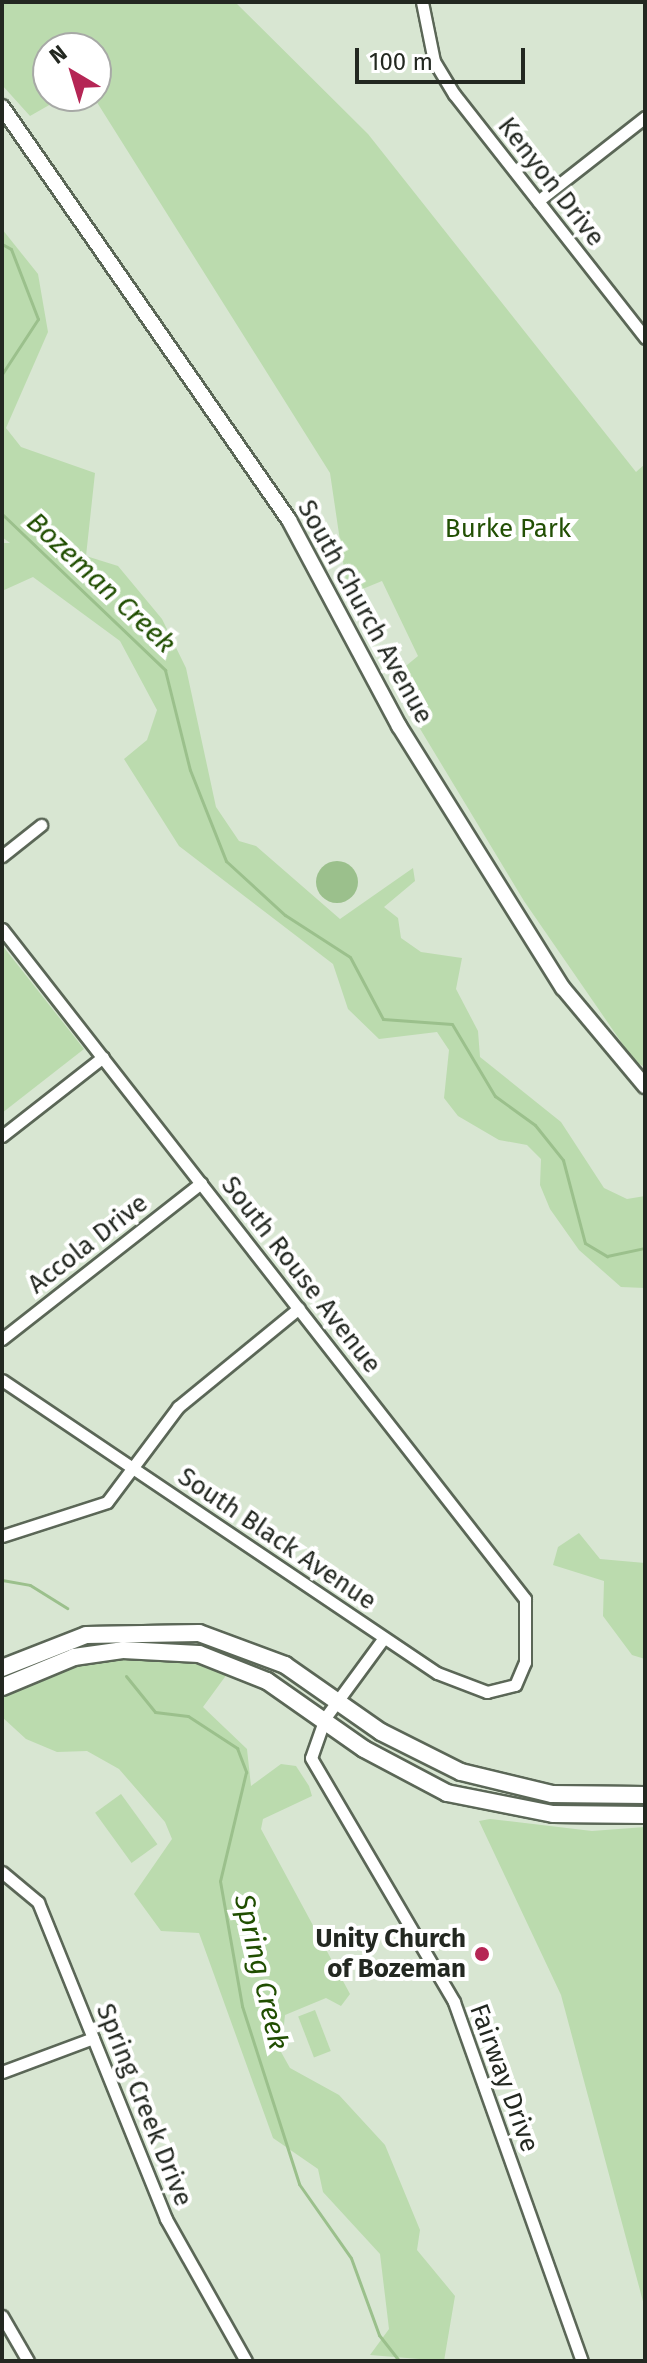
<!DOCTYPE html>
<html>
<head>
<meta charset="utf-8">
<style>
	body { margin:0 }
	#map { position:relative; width:647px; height:2363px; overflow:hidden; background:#d8e6d2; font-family:"Fira Sans",sans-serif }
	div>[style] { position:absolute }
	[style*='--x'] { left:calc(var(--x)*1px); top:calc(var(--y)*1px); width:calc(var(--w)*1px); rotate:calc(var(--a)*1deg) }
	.green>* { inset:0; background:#bbdbae; transform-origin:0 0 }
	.water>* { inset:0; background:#9bc08c }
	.round { border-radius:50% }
	.stream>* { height:3px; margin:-1.5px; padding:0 1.5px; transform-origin:1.5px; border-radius:1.5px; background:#9bc08c }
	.roads { filter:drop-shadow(2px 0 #5b6757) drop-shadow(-2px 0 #5b6757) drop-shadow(0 2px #5b6757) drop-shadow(0 -2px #5b6757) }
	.minor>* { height:11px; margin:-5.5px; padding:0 5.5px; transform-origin:5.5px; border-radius:5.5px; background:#fff }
	.tertiary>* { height:14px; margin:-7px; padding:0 7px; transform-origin:7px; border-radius:7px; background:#fff }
	.secondary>* { height:16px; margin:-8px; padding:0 8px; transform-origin:8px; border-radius:8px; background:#fff }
	.dots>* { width:22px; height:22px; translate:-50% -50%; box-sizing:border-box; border:4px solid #fff; border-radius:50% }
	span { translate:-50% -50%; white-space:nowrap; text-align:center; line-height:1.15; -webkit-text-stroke:8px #fff; paint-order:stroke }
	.street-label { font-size:26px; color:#232821 }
	.park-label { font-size:26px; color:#225004 }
	.poi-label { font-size:26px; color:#232821; font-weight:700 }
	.right { translate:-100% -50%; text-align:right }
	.water-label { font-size:28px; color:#204e01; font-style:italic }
	.frame { position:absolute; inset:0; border:4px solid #232821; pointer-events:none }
	.north { position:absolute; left:32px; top:32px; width:80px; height:80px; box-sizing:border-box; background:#fff; border:2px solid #a7a9a6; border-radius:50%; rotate:322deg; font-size:22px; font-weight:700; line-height:32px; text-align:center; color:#232821 }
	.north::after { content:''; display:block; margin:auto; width:28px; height:36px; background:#b52655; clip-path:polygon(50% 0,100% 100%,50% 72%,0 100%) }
	.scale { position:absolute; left:355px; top:48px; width:170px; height:36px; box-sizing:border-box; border:4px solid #232821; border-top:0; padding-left:10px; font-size:24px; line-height:28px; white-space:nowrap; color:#232821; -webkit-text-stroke:6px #fff; paint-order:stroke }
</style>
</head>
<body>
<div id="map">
	<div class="green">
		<i style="clip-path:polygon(2px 2px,235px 2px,368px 134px,636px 472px,645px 464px,645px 1067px,635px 1062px,524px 901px,390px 679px,418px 656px,382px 581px,348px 595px,330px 473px,93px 96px,96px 48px,48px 48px,48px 96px,65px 96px,30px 116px,2px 85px)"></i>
		<i style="clip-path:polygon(2px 229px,38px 274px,48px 332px,6px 428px,21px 447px,95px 473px,86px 556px,118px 566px,162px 619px,186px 668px,216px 807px,239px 841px,256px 846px,340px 919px,413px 868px,415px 881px,384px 907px,398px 918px,401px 938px,421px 952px,462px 958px,456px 989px,478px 1031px,480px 1057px,561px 1122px,604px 1188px,627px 1199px,645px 1196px,645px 1288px,621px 1287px,579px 1250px,550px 1209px,540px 1185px,541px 1159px,527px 1145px,499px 1140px,458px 1116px,444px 1098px,449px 1050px,437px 1032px,379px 1039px,348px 1009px,333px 964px,179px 846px,124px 759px,147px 740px,157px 710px,120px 641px,33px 577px,2px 591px,2px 543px,10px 543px,2px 537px)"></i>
		<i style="clip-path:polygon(2px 945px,84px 1049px,2px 1113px)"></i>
		<i style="clip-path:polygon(579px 1533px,600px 1559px,645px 1563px,645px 1659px,632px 1655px,603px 1616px,604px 1581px,553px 1565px,558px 1547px)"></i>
		<i style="clip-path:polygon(122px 1656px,185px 1658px,230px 1670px,203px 1707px,247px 1749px,251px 1786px,281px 1764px,296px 1766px,309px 1786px,312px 1796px,263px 1819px,261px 1829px,350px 1994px,341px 2006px,326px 1998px,285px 2015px,281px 2052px,290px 2068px,339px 2095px,385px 2145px,420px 2230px,417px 2250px,455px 2296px,444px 2361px,370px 2355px,389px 2329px,380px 2254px,323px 2192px,318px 2169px,273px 2138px,199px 1933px,161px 1931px,134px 1894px,172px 1839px,165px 1822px,119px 1769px,87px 1751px,57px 1752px,26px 1739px,2px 1717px,2px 1696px,43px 1672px)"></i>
		<i style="left:121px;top:1794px;width:62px;height:32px;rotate:54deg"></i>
		<i style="clip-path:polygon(490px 1819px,592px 1831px,645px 1827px,645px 2309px,561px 1995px,479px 1821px)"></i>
		<i style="left:315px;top:2010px;width:44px;height:18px;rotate:69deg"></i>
	</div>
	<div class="water">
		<i class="round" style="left:316px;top:861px;width:42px;height:42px"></i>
	</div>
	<div class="stream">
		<i style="--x:2;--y:244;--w:10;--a:29"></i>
		<i style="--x:11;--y:249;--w:75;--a:68.9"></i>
		<i style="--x:38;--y:319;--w:66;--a:123.2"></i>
		<i style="--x:2;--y:514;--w:226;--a:43.7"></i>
		<i style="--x:165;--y:670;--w:103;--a:76"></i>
		<i style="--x:190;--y:770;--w:98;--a:68.4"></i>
		<i style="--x:226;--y:861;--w:80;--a:42.5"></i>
		<i style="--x:285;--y:915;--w:77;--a:32.9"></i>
		<i style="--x:350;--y:957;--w:70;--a:62"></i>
		<i style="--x:383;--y:1019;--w:69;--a:4.1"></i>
		<i style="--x:452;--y:1024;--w:84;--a:59.2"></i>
		<i style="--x:495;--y:1096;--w:49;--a:35.9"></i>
		<i style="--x:535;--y:1125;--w:45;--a:51.3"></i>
		<i style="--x:563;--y:1160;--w:86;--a:75.2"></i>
		<i style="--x:585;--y:1243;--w:26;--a:31"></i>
		<i style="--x:607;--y:1256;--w:39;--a:-12"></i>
		<i style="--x:2;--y:1580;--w:28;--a:10"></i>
		<i style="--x:30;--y:1585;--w:44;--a:31.9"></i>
		<i style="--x:126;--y:1676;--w:46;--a:51.1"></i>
		<i style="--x:155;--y:1712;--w:33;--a:7"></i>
		<i style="--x:188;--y:1716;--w:59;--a:33.1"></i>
		<i style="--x:237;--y:1748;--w:26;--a:69"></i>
		<i style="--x:246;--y:1772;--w:112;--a:103.4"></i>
		<i style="--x:220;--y:1881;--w:127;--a:80"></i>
		<i style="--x:242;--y:2006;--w:187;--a:72.2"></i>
		<i style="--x:299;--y:2184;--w:90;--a:54.9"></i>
		<i style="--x:351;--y:2258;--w:82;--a:70"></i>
		<i style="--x:379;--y:2335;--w:33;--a:52"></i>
	</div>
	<div class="roads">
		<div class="minor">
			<i style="--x:422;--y:2;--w:60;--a:78.5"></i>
			<i style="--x:434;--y:61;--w:39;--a:59"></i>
			<i style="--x:454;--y:94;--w:310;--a:51.9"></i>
			<i style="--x:538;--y:201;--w:136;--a:-38.1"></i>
			<i style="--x:2;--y:856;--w:50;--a:-38.5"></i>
			<i style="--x:2;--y:929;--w:850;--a:52.02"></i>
			<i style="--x:525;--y:1599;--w:63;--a:90"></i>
			<i style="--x:525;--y:1662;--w:25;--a:113"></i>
			<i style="--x:515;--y:1685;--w:29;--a:166"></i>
			<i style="--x:487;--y:1692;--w:53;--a:-159.2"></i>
			<i style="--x:437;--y:1673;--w:524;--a:-146.04"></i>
			<i style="--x:2;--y:1136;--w:128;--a:-38"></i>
			<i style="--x:2;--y:1339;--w:253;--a:-38.1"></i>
			<i style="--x:2;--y:1536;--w:110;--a:-17.9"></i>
			<i style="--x:107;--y:1502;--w:119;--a:-53.2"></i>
			<i style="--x:178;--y:1407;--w:156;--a:-39.3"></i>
			<i style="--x:383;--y:1639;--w:98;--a:126.3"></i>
			<i style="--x:325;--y:1718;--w:42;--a:109.3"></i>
			<i style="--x:311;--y:1758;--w:283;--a:59.6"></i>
			<i style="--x:454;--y:2002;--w:381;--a:70.4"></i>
			<i style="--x:2;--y:1872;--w:47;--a:39.8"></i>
			<i style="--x:38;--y:1902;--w:342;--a:68"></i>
			<i style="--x:166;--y:2219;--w:163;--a:60.6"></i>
			<i style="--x:2;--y:2072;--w:97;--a:-20.5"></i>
			<i style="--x:2;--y:2316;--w:52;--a:60"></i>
		</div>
		<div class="tertiary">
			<i style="--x:2;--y:107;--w:503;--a:55.2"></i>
			<i style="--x:289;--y:520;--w:234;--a:61.9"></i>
			<i style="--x:399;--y:726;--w:309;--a:58"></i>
			<i style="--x:563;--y:988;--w:128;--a:50.1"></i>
		</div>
		<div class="secondary">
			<i style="--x:2;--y:1668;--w:90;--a:-21.4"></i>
			<i style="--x:86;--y:1635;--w:113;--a:-1"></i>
			<i style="--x:199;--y:1633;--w:92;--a:20.4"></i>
			<i style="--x:285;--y:1665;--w:117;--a:34.9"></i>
			<i style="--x:381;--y:1732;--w:89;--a:26.6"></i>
			<i style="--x:461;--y:1772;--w:94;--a:13.6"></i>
			<i style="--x:552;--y:1794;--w:93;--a:0.6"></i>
			<i style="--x:2;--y:1687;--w:78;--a:-22.6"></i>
			<i style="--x:74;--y:1657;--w:49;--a:-8.1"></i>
			<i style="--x:123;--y:1650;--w:76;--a:3"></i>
			<i style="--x:199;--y:1654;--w:73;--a:21.7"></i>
			<i style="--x:267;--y:1681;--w:118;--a:35"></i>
			<i style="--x:364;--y:1749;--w:94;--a:27.9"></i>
			<i style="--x:447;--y:1793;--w:108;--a:11.2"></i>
			<i style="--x:553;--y:1814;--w:92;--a:0.6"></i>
		</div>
	</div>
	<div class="dots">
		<i style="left:482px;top:1954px;background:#b52655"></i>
	</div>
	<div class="street-label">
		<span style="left:551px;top:182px;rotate:52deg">Kenyon Drive</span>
		<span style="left:365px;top:612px;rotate:61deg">South Church Avenue</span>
		<span style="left:88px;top:1244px;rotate:-38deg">Accola Drive</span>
		<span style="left:301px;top:1275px;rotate:52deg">South Rouse Avenue</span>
		<span style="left:277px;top:1539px;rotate:34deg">South Black Avenue</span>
		<span style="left:504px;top:2078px;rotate:70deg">Fairway Drive</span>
		<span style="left:144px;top:2105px;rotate:68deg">Spring Creek Drive</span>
	</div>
	<div class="park-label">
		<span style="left:508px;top:529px">Burke Park</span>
	</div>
	<div class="poi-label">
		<span class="right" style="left:466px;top:1954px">Unity Church<br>of Bozeman</span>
	</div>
	<div class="water-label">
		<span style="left:101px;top:583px;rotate:43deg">Bozeman Creek</span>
		<span style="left:261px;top:1972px;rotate:77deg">Spring Creek</span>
	</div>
	<div class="frame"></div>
	<div class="north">N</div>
	<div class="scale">100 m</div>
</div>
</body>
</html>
